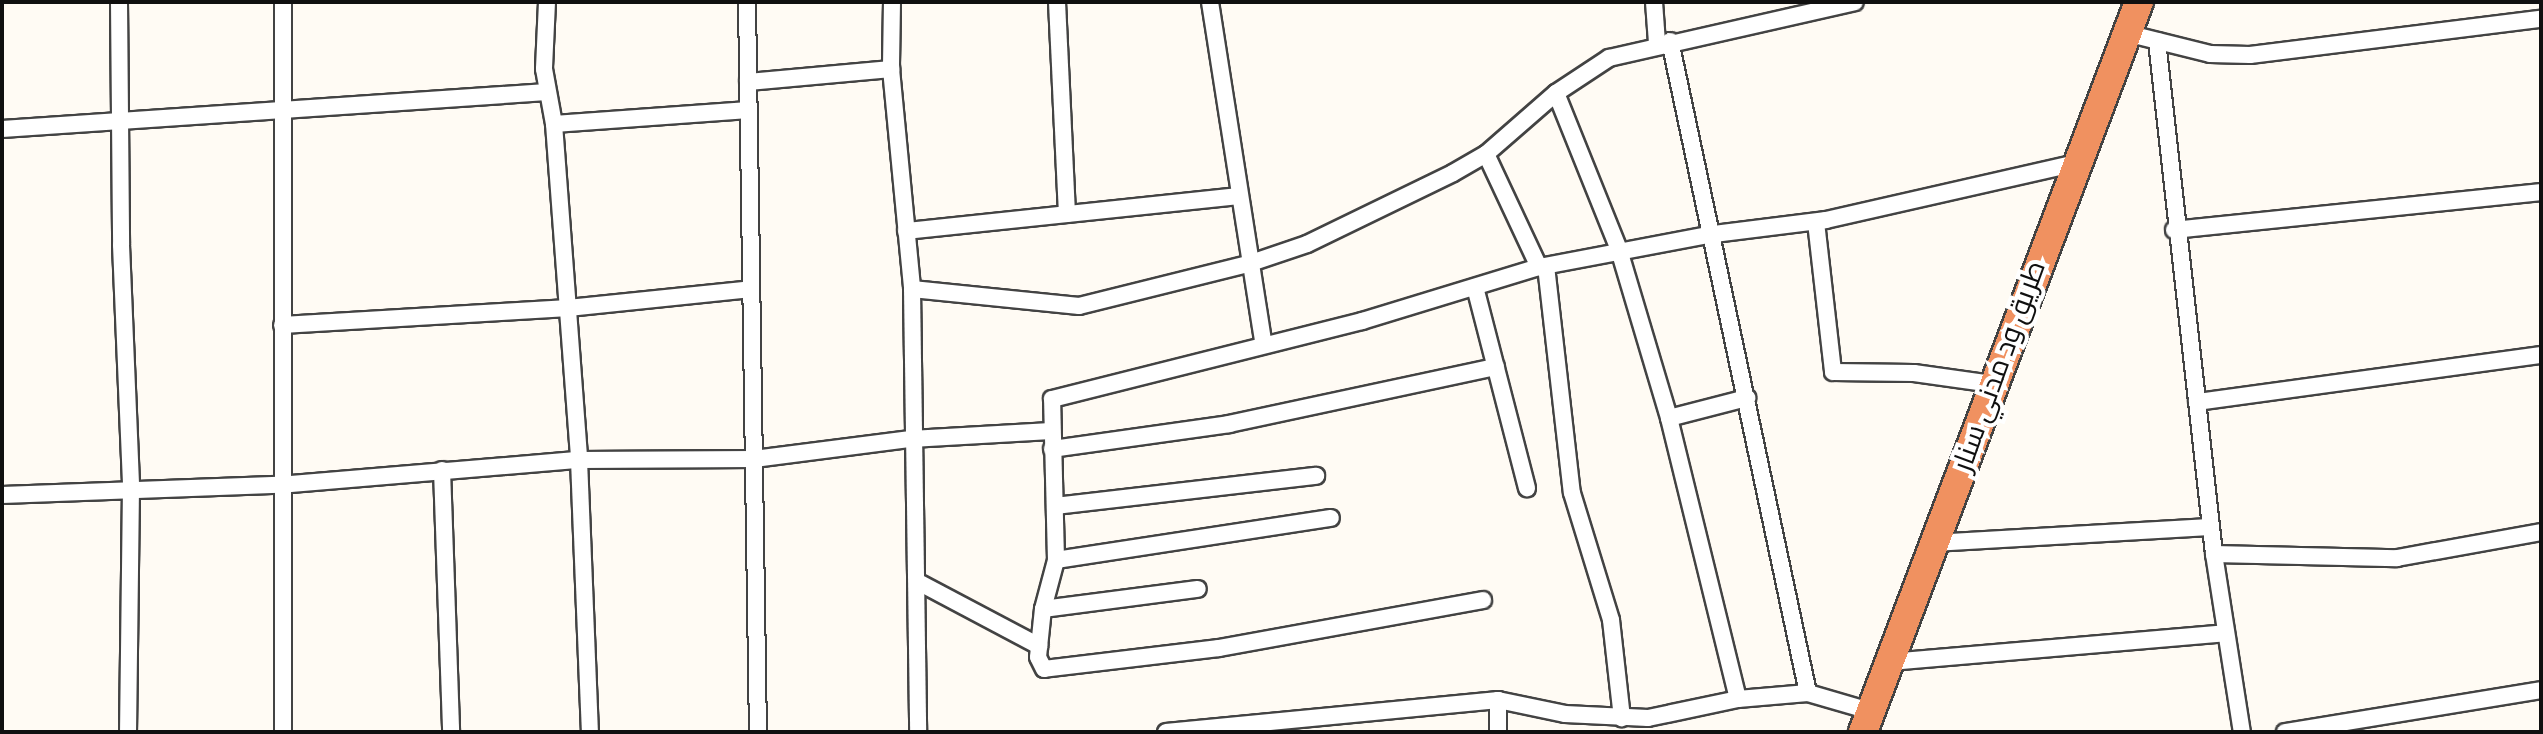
<!DOCTYPE html>
<html>
<head>
<meta charset="utf-8">
<style>
	body { margin:0 }
	#map { position:relative; width:2543px; height:734px; overflow:hidden; background:#fffbf4; font-family:Bitter,Cairo,serif }
	div>[style] { position:absolute }
	[style*='--x'] { left:calc(var(--x)*1px); top:calc(var(--y)*1px); width:calc(var(--w)*1px); rotate:calc(var(--a)*1deg) }
	.roads { filter:drop-shadow(2px 0 #434343) drop-shadow(-2px 0 #434343) drop-shadow(0 2px #434343) drop-shadow(0 -2px #434343) }
	.street>* { height:16px; margin:-8px; padding:0 8px; transform-origin:8px; border-radius:8px; background:#fff }
	.highway>* { height:28px; margin:-14px; padding:0 14px; transform-origin:14px; border-radius:14px; background:#f09160 }
	span { translate:-50% -50%; white-space:nowrap; text-align:center; line-height:1.15; -webkit-text-stroke:8px #fff; paint-order:stroke }
	.street-label { font-size:28px; color:#101010 }
	.frame { position:absolute; inset:0; border:4px solid #101010; pointer-events:none }
</style>
</head>
<body>
<div id="map">
	<div class="roads">
		<div class="street">
			<i style="--x:119;--y:2;--w:243;--a:89.5"></i>
			<i style="--x:121;--y:245;--w:243;--a:87.6"></i>
			<i style="--x:131;--y:488;--w:244;--a:90.7"></i>
			<i style="--x:283;--y:2;--w:730;--a:90"></i>
			<i style="--x:547;--y:2;--w:67;--a:92.6"></i>
			<i style="--x:544;--y:69;--w:56;--a:79.7"></i>
			<i style="--x:554;--y:124;--w:337;--a:85.7"></i>
			<i style="--x:579;--y:460;--w:272;--a:87.7"></i>
			<i style="--x:747;--y:2;--w:730;--a:89.14"></i>
			<i style="--x:892;--y:2;--w:67;--a:90.9"></i>
			<i style="--x:891;--y:69;--w:221;--a:84.5"></i>
			<i style="--x:912;--y:289;--w:443;--a:89.2"></i>
			<i style="--x:1057;--y:2;--w:212;--a:87.3"></i>
			<i style="--x:1210;--y:2;--w:347;--a:81.1"></i>
			<i style="--x:1654;--y:2;--w:41;--a:85.8"></i>
			<i style="--x:2126;--y:33;--w:87;--a:14"></i>
			<i style="--x:2210;--y:54;--w:40;--a:1.4"></i>
			<i style="--x:2250;--y:55;--w:293;--a:-7.1"></i>
			<i style="--x:1670;--y:41;--w:666;--a:78.05"></i>
			<i style="--x:1808;--y:693;--w:65;--a:16.2"></i>
			<i style="--x:2157;--y:41;--w:516;--a:83.66"></i>
			<i style="--x:2214;--y:554;--w:180;--a:81.1"></i>
			<i style="--x:748;--y:82;--w:144;--a:-5.2"></i>
			<i style="--x:1556;--y:93;--w:169;--a:68.1"></i>
			<i style="--x:1619;--y:250;--w:175;--a:73.4"></i>
			<i style="--x:1669;--y:418;--w:289;--a:76.2"></i>
			<i style="--x:554;--y:124;--w:195;--a:-4.1"></i>
			<i style="--x:2;--y:129;--w:546;--a:-3.88"></i>
			<i style="--x:1486;--y:154;--w:125;--a:64.9"></i>
			<i style="--x:1816;--y:222;--w:151;--a:83.5"></i>
			<i style="--x:1833;--y:372;--w:81;--a:0.7"></i>
			<i style="--x:1914;--y:373;--w:79;--a:8"></i>
			<i style="--x:2174;--y:230;--w:369;--a:-5.9"></i>
			<i style="--x:906;--y:231;--w:334;--a:-6"></i>
			<i style="--x:1546;--y:266;--w:228;--a:83.5"></i>
			<i style="--x:1572;--y:493;--w:133;--a:72.9"></i>
			<i style="--x:1611;--y:620;--w:99;--a:83.6"></i>
			<i style="--x:1475;--y:287;--w:208;--a:75.5"></i>
			<i style="--x:912;--y:289;--w:168;--a:5.8"></i>
			<i style="--x:1079;--y:306;--w:174;--a:-14"></i>
			<i style="--x:1248;--y:264;--w:62;--a:-18.7"></i>
			<i style="--x:1307;--y:244;--w:162;--a:-25.9"></i>
			<i style="--x:1453;--y:173;--w:38;--a:-30"></i>
			<i style="--x:1486;--y:154;--w:93;--a:-41.1"></i>
			<i style="--x:1556;--y:93;--w:64;--a:-33.4"></i>
			<i style="--x:1609;--y:58;--w:252;--a:-12.8"></i>
			<i style="--x:282;--y:325;--w:287;--a:-3.4"></i>
			<i style="--x:568;--y:308;--w:184;--a:-5.9"></i>
			<i style="--x:2197;--y:402;--w:347;--a:-7.8"></i>
			<i style="--x:1669;--y:418;--w:81;--a:-14.4"></i>
			<i style="--x:1052;--y:449;--w:179;--a:-8"></i>
			<i style="--x:1229;--y:424;--w:273;--a:-12.1"></i>
			<i style="--x:442;--y:470;--w:262;--a:88"></i>
			<i style="--x:2;--y:495;--w:277;--a:-2.1"></i>
			<i style="--x:279;--y:485;--w:301;--a:-4.8"></i>
			<i style="--x:579;--y:460;--w:175;--a:-0.3"></i>
			<i style="--x:754;--y:459;--w:158;--a:-7.3"></i>
			<i style="--x:911;--y:439;--w:140;--a:-3.3"></i>
			<i style="--x:1055;--y:506;--w:263;--a:-6.6"></i>
			<i style="--x:1933;--y:543;--w:277;--a:-3.3"></i>
			<i style="--x:2214;--y:554;--w:183;--a:1.3"></i>
			<i style="--x:2397;--y:558;--w:146;--a:-10.2"></i>
			<i style="--x:1056;--y:560;--w:278;--a:-8.7"></i>
			<i style="--x:920;--y:583;--w:135;--a:27.9"></i>
			<i style="--x:1483;--y:600;--w:268;--a:169.7"></i>
			<i style="--x:1219;--y:648;--w:176;--a:173.2"></i>
			<i style="--x:1044;--y:669;--w:13;--a:-117"></i>
			<i style="--x:1038;--y:657;--w:48;--a:-84.1"></i>
			<i style="--x:1043;--y:609;--w:51;--a:-75.1"></i>
			<i style="--x:1056;--y:560;--w:161;--a:-91.4"></i>
			<i style="--x:1052;--y:399;--w:320;--a:-14.1"></i>
			<i style="--x:1362;--y:321;--w:185;--a:-17"></i>
			<i style="--x:1539;--y:267;--w:178;--a:-10.7"></i>
			<i style="--x:1714;--y:234;--w:113;--a:-7.1"></i>
			<i style="--x:1826;--y:220;--w:253;--a:-12.8"></i>
			<i style="--x:1043;--y:609;--w:156;--a:-7.4"></i>
			<i style="--x:1889;--y:662;--w:338;--a:-4.9"></i>
			<i style="--x:1498;--y:700;--w:32;--a:90"></i>
			<i style="--x:1166;--y:732;--w:334;--a:-5.5"></i>
			<i style="--x:1498;--y:700;--w:68;--a:11.8"></i>
			<i style="--x:1565;--y:714;--w:83;--a:2.8"></i>
			<i style="--x:1648;--y:718;--w:92;--a:-11.9"></i>
			<i style="--x:1738;--y:699;--w:70;--a:-4.9"></i>
			<i style="--x:2285;--y:732;--w:259;--a:-9.3"></i>
		</div>
		<div class="highway">
			<i style="--x:1863;--y:732;--w:780;--a:-69.29"></i>
		</div>
	</div>
	<div class="street-label">
		<span style="left:1999px;top:366px;rotate:-70deg">طريق ود مدني سنار</span>
	</div>
	<div class="frame"></div>
</div>
</body>
</html>
